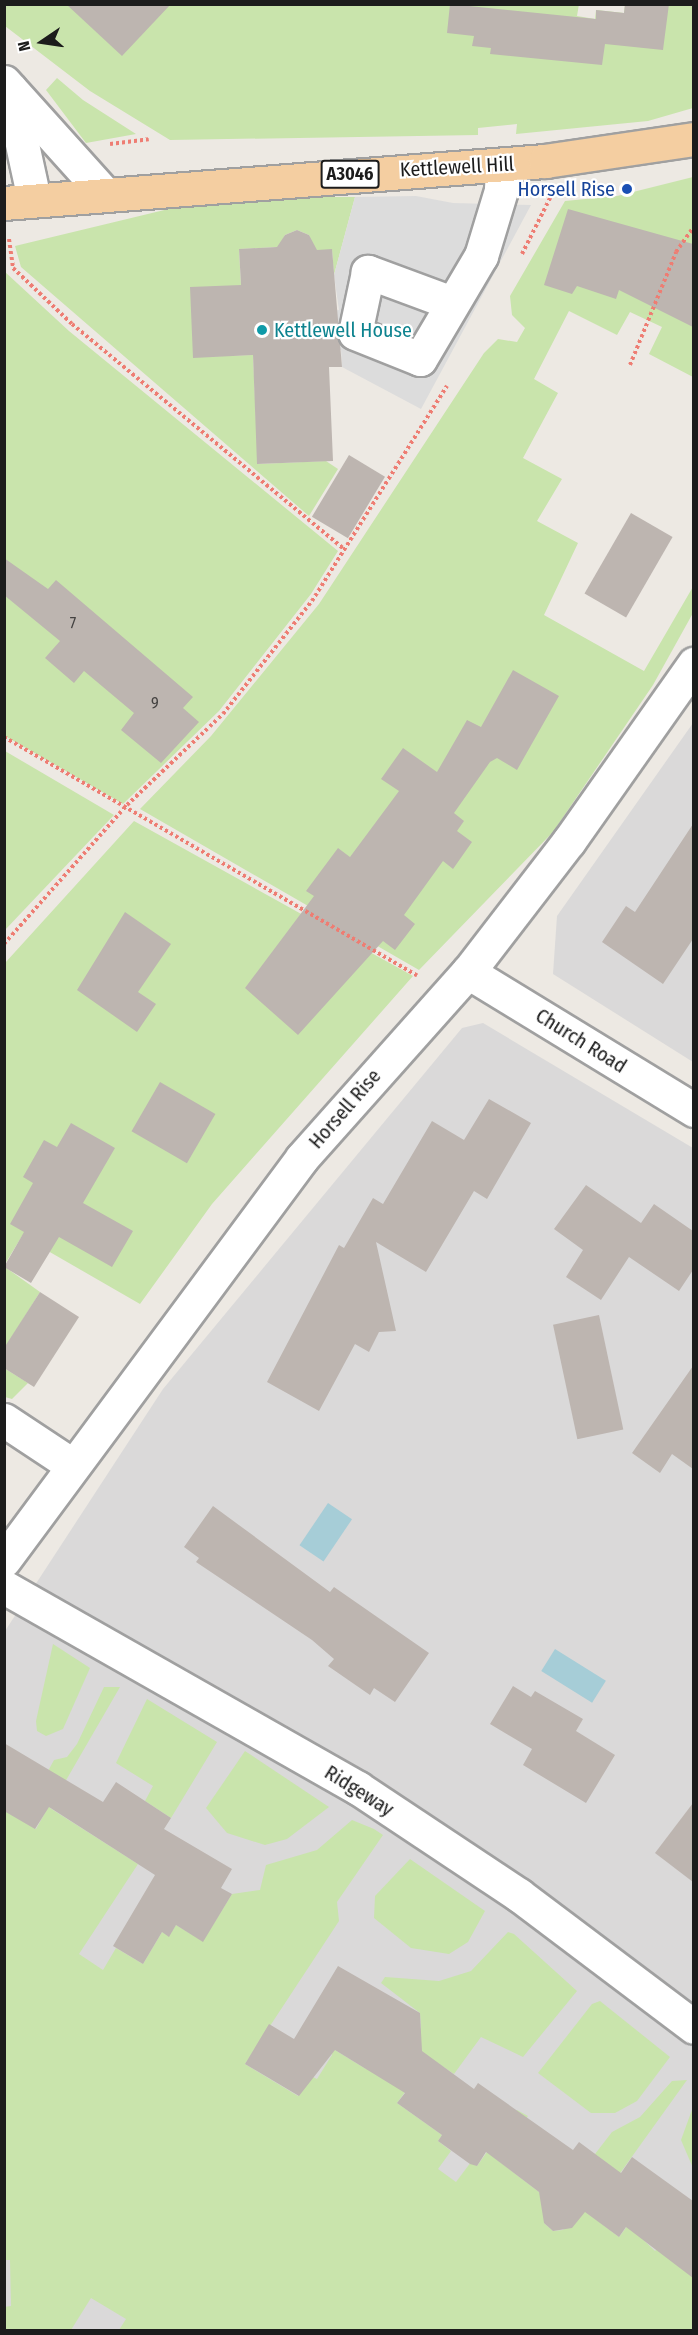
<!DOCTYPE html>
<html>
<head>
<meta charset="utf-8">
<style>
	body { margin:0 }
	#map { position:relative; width:698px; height:2335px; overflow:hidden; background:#ede9e3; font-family:"Fira Sans Condensed",sans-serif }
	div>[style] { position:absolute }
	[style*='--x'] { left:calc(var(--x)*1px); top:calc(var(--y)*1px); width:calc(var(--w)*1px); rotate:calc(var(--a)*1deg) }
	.residential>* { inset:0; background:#dad9d9 }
	.grass>* { inset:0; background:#c9e4ac }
	.parking>* { inset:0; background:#dcdcdc }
	.water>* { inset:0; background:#a6cdd7; transform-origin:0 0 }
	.building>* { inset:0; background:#bdb5b0; transform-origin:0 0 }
	.path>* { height:4px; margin-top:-2px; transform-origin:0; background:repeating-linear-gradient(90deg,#ee7d73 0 3px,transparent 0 6px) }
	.roads { filter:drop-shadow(2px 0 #a0a0a0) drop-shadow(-2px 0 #a0a0a0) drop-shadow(0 2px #a0a0a0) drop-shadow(0 -2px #a0a0a0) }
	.minor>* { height:33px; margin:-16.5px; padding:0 16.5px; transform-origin:16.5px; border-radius:16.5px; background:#fff }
	.major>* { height:33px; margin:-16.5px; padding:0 16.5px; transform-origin:16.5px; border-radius:16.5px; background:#f4cea1 }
	.dots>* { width:16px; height:16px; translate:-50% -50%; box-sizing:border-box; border:3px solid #fff; border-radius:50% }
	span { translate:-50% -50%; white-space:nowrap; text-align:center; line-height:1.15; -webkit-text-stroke:4.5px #fff; paint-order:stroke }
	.number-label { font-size:16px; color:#444241 }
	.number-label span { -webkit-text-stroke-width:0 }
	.shield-label span { padding:2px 4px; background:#fff; border:2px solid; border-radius:4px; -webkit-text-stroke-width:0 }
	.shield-label { font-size:18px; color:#1c1c1c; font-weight:700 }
	.street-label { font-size:20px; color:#1c1c1c }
	.transit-label { font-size:20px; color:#164399 }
	.right { translate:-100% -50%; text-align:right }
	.culture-label { font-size:20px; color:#0d838f }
	.left { translate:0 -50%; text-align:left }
	.frame { position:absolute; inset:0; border:6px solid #1c1c1c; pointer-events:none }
	.north { position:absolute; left:12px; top:12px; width:60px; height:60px; -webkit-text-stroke:4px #fff; paint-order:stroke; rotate:257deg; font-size:16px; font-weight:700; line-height:24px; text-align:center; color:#1c1c1c }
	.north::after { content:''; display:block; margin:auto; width:21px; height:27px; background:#1c1c1c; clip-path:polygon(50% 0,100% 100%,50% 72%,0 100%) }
</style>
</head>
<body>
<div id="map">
	<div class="residential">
		<i style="clip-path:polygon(693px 723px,693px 1062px,553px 974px,557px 916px)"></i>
		<i style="clip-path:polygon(483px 1023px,693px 1148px,693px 2330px,5px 2330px,5px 1631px,163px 1389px,462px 1028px)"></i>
	</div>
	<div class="grass">
		<i style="clip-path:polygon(579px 4px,577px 16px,595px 19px,596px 10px,624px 13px,625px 5px,693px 5px,693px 108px,648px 121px,516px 134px,517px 124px,478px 128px,478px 135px,170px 140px,90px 91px,5px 26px,4px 5px)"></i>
		<i style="clip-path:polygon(57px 78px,83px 100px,136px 134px,86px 143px,46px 90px)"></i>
		<i style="clip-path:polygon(693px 177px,693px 377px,649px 354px,662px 327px,630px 312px,617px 335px,569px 311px,534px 379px,558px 393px,523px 458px,562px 479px,537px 521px,578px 543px,544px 615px,644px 671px,694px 585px,693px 613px,653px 685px,553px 832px,419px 970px,140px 809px,211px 736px,319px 604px,484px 353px,498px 339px,517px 342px,525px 328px,512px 315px,510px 296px,565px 201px,617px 196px)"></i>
		<i style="clip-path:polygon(284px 197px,355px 197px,334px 275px,332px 250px,314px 250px,309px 235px,297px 230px,285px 235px,279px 247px,239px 249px,241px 285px,193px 357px,253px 355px,258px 464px,326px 461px,338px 469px,309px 516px,21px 267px,15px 246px,181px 206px)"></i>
		<i style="clip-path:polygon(4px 271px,69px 331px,338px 551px,311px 594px,219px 711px,123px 804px,5px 736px)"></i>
		<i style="clip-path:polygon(5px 751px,114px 815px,5px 930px)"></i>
		<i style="clip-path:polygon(134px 821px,413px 976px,212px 1204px,140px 1304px,22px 1236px,5px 1264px,5px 963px)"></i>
		<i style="clip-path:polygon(5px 1267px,40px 1292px,5px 1348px)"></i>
		<i style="clip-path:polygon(4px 1368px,28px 1383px,12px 1399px,5px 1397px)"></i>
		<i style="clip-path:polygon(53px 1644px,90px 1668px,63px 1729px,46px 1736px,37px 1731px,36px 1721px)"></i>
		<i style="clip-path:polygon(104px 1687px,120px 1687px,50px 1808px,138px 1864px,79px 1954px,103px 1970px,116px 1948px,143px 1964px,162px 1932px,169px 1936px,176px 1925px,203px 1941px,232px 1894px,260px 1890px,266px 1865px,317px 1850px,352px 1820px,374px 1829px,383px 1835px,337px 1902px,339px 1921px,245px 2064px,298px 2096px,311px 2076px,317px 2079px,332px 2055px,330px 2047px,366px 2069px,421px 2028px,420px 2013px,381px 1983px,385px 1977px,439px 1981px,471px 1971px,508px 1932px,514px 1934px,577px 1991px,523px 2057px,481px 2037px,454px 2074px,430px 2058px,397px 2103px,442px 2135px,438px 2141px,451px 2151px,438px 2169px,456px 2182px,471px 2162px,477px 2166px,517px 2110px,528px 2116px,496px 2159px,539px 2192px,550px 2206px,544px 2223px,553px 2231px,563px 2230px,616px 2170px,595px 2154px,612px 2132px,640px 2117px,672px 2081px,687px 2080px,590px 2215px,619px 2237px,628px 2225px,655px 2251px,668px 2238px,693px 2276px,693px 2330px,119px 2330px,126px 2319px,91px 2298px,71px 2330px,5px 2330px,4px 2307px,11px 2306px,10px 2260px,4px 2260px,5px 1811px,36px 1829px,51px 1802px,36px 1793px,54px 1760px,67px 1757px,77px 1744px)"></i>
		<i style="clip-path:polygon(147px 1699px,217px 1742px,171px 1818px,145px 1801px,153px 1786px,116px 1763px)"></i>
		<i style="clip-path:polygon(245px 1751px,329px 1807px,287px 1839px,265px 1845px,227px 1833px,206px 1808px)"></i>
		<i style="clip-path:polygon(410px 1859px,485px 1911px,468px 1942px,449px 1954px,411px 1948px,374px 1918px,375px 1896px)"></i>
		<i style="clip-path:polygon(600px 2001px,670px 2057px,637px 2101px,615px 2113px,591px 2113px,538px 2073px,592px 2004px)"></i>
		<i style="clip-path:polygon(693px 2107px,693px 2168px,681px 2140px)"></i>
	</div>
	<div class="parking">
		<i style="clip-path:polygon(416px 196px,453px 203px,531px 205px,421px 409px,342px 367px,341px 350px,332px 350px,331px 311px,339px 310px,334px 275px,355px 197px)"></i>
	</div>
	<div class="water">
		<i style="left:328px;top:1503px;width:29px;height:51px;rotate:34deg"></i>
		<i style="left:555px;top:1649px;width:60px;height:26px;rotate:32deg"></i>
	</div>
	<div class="building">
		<i style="clip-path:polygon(66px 4px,171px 4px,122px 56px)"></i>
		<i style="clip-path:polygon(450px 4px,596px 19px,596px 10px,624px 13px,625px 4px,669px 4px,663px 50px,605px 44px,602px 65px,490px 54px,491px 48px,472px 46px,474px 36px,447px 33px)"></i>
		<i style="clip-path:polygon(568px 209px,693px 244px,693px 327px,619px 290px,616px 299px,577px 286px,572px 294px,544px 285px)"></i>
		<i style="clip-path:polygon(297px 230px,309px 235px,317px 250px,332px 249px,342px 367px,329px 367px,333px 461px,257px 464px,253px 355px,193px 358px,190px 287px,241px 285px,239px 249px,277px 247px,285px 235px)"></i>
		<i style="left:349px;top:455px;width:42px;height:72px;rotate:31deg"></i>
		<i style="left:631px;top:513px;width:48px;height:93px;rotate:30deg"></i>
		<i style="clip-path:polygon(4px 558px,48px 589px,56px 580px,193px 697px,183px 708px,199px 722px,161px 763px,121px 730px,134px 713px,84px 671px,74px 683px,45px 658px,60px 641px,4px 595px)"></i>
		<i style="clip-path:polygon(513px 670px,559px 696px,517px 770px,497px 758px,490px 762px,454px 813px,464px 821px,457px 831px,472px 842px,453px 869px,443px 861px,404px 915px,415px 924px,395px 950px,383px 941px,298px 1035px,245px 988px,314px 896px,306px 891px,338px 848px,350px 857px,399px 791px,381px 779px,403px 748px,437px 772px,467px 720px,481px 727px)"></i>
		<i style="clip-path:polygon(693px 824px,693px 939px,663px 984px,602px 942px,626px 906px,635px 912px)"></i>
		<i style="clip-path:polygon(125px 912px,171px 944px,138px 992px,156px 1004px,137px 1032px,77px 990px)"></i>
		<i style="left:160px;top:1082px;width:64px;height:57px;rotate:30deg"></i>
		<i style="clip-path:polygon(489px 1099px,531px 1123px,487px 1199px,474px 1191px,426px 1272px,376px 1242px,396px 1331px,379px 1332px,369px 1352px,355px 1344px,319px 1411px,267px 1382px,339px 1245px,344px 1248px,373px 1198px,383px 1204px,432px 1121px,464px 1140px)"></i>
		<i style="clip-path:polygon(71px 1123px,115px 1148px,83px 1203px,133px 1231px,112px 1267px,59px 1237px,31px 1283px,4px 1267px,24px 1232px,10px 1224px,33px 1183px,23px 1177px,44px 1140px,57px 1147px)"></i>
		<i style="clip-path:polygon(586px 1185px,641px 1223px,654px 1204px,693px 1231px,693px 1270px,679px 1291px,629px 1257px,601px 1300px,566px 1277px,583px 1250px,554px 1229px)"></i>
		<i style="clip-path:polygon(40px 1292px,79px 1317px,34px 1387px,4px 1368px,4px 1348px)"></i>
		<i style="left:599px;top:1315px;width:117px;height:47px;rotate:78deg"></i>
		<i style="clip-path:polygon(693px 1366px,693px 1469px,672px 1454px,660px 1473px,632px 1453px)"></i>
		<i style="clip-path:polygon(213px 1506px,330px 1592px,334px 1587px,429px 1653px,395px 1702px,374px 1688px,370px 1695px,328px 1666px,334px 1659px,312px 1640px,196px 1562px,199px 1558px,184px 1547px)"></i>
		<i style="clip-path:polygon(513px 1686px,531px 1697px,535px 1691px,583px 1719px,576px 1731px,615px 1755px,586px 1803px,523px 1765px,532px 1749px,490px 1724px)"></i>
		<i style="clip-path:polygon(4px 1743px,103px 1802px,116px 1782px,171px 1818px,164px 1829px,232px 1869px,221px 1888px,232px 1894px,203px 1942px,176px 1925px,169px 1937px,162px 1932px,143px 1964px,113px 1946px,155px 1875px,49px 1807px,35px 1829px,4px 1811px)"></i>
		<i style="clip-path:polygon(693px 1803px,693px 1882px,655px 1853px)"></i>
		<i style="clip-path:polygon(338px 1966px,420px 2013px,422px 2051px,474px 2089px,478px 2083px,573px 2150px,579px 2142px,621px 2173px,632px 2157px,693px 2201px,693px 2278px,626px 2227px,619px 2237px,585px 2212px,572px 2228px,553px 2231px,544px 2223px,539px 2192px,486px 2152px,477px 2166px,470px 2164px,438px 2141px,442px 2135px,397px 2103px,405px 2093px,335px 2050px,299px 2096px,245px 2064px,269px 2024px,294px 2039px)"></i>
	</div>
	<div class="path">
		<i style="--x:110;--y:144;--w:39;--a:-7"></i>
		<i style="--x:9;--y:239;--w:29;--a:82"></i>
		<i style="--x:13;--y:268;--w:81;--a:43.5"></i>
		<i style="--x:72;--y:324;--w:354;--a:39.6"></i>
		<i style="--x:522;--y:254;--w:65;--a:-63.4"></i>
		<i style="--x:630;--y:365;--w:122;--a:-67.8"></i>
		<i style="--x:676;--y:252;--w:32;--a:-55"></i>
		<i style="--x:4;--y:737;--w:477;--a:30"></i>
		<i style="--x:4;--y:944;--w:186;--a:-48.5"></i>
		<i style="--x:127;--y:805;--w:132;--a:-43.5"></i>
		<i style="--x:223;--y:714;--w:144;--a:-51.8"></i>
		<i style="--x:312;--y:601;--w:254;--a:-57.9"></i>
	</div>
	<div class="roads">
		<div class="minor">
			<i style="--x:4;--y:82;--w:149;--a:48"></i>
			<i style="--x:10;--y:89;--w:113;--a:77.7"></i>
			<i style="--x:452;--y:303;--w:90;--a:-159.7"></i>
			<i style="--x:368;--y:272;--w:62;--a:102"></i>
			<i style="--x:355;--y:333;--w:70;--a:21.8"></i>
			<i style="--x:420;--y:359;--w:120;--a:-59.4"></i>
			<i style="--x:481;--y:256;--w:69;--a:-73.1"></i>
			<i style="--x:501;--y:190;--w:25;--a:-88"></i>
			<i style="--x:468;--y:972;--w:265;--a:31.4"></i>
			<i style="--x:4;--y:1420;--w:82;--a:33.5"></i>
			<i style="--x:4;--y:1560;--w:500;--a:-53.45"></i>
			<i style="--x:302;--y:1158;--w:249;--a:-48.3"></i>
			<i style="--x:468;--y:972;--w:165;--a:-52.4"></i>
			<i style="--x:569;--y:841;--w:217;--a:-54.8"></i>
			<i style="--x:4;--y:1587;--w:407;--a:29.6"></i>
			<i style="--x:358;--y:1788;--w:193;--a:33.6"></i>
			<i style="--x:519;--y:1895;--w:219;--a:37"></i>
		</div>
		<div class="major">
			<i style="--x:4;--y:203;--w:543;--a:-4.44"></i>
			<i style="--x:545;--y:161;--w:151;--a:-8.4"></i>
		</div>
	</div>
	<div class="dots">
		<i style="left:627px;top:189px;background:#1a4fb4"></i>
		<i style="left:262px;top:330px;background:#0f9aa8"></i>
	</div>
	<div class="number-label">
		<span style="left:73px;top:623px">7</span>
		<span style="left:155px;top:703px">9</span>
	</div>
	<div class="shield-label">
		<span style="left:350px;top:174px">A3046</span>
	</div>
	<div class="street-label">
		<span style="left:457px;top:167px;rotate:-3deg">Kettlewell Hill</span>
		<span style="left:581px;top:1041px;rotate:32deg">Church Road</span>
		<span style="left:345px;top:1109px;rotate:-49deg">Horsell Rise</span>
		<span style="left:359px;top:1791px;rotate:32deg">Ridgeway</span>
	</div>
	<div class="transit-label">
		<span class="right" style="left:615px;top:189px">Horsell Rise</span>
	</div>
	<div class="culture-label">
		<span class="left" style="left:274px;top:330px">Kettlewell House</span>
	</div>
	<div class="frame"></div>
	<div class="north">N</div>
</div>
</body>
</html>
